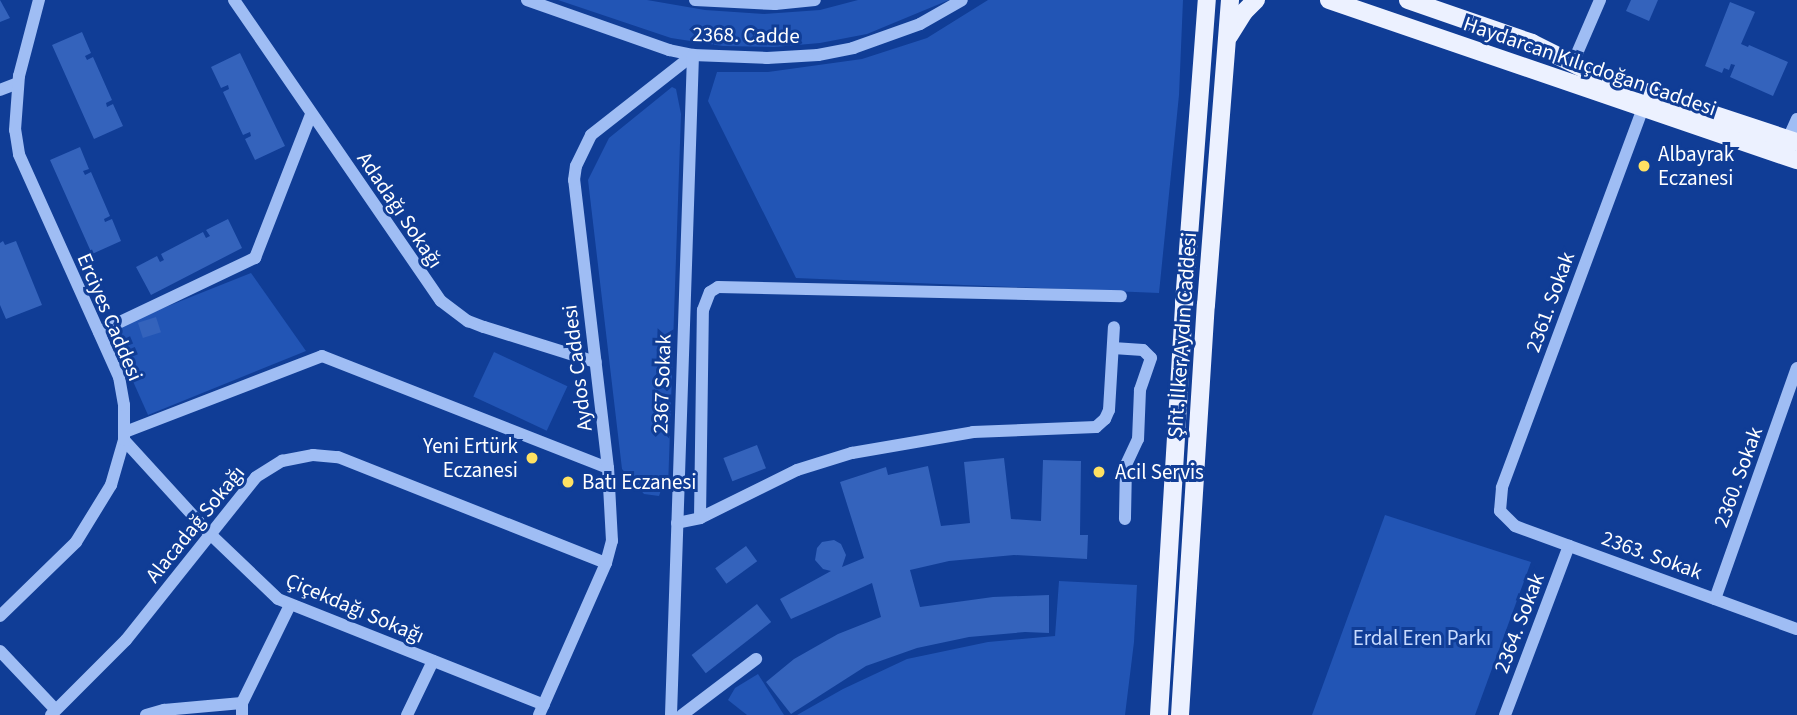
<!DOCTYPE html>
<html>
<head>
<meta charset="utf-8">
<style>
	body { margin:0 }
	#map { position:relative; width:1797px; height:715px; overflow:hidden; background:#103d96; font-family:"Source Sans 3",sans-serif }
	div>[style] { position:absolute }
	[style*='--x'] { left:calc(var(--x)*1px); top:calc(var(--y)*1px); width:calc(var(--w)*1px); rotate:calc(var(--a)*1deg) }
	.green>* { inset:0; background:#2255b5; transform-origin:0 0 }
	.building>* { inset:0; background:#3463bc; transform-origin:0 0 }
	.minor>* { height:12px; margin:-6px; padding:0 6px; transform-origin:6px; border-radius:6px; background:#9fbdf4 }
	.major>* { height:18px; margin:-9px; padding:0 9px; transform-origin:9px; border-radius:9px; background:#ecf1ff }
	.dots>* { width:19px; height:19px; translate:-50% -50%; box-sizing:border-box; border:4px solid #103d96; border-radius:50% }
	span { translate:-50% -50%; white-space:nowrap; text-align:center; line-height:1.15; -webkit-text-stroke:6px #103d96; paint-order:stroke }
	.street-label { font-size:21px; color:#fff }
	.poi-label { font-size:21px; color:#fff }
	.left { translate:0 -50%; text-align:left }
	.right { translate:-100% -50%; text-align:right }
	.park-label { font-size:21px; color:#c7dafe }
</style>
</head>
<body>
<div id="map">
	<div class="green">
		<i style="clip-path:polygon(558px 0,647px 0,705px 10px,764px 14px,820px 10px,858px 0,949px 0,867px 34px,820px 43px,774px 47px,723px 46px,671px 38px)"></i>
		<i style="clip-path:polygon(988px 0,1183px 0,1179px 95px,1159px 293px,796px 278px,708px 101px,717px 72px,768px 72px,862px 59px,927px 38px)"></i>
		<i style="clip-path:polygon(672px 87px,676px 89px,681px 114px,668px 488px,662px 487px,659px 496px,644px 494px,622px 469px,588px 180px,609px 138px)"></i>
		<i style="clip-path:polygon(251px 273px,306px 351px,148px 415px,111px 332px,133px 320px)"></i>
		<i style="left:494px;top:352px;width:81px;height:49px;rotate:25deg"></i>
		<i style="clip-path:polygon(1385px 515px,1531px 562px,1475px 715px,1312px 715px)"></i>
		<i style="clip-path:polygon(1059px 581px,1137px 585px,1134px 642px,1125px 715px,797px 715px,843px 689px,907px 659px,988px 642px,1055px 636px)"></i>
		<i style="clip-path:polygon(758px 674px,784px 715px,747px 715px,728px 700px,735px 688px)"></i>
	</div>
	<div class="building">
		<i style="clip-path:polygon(0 0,10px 18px,0 22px)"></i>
		<i style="clip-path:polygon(1631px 0,1658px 0,1649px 21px,1626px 11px)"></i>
		<i style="clip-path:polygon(1730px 2px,1755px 12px,1741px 44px,1748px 47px,1749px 45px,1788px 62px,1773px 96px,1730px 77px,1735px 65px,1731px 64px,1729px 70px,1724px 68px,1722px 73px,1705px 66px)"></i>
		<i style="clip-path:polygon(82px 32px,91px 53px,85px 56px,87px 60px,93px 57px,112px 100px,106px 103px,107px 107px,113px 104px,123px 126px,94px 139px,52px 45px)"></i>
		<i style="clip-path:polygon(240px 53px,285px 146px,255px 160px,245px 139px,251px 136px,250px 132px,243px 135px,223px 92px,229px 89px,228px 85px,221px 88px,211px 67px)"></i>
		<i style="clip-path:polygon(80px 147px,89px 169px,83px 171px,85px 175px,91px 172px,110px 216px,104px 219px,105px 222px,112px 219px,121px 241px,92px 254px,50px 160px)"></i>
		<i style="clip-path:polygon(228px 219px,242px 248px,151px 295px,136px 267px,157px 256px,160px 262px,164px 260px,161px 254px,203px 232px,206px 238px,210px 236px,206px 230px)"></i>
		<i style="clip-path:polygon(3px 241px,5px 245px,16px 241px,42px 305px,6px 319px,0 305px,0 243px)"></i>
		<i style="left:156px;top:317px;width:16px;height:19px;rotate:72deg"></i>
		<i style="left:757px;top:445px;width:25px;height:36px;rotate:69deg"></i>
		<i style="clip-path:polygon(1004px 458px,1011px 519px,1041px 521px,1043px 460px,1081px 461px,1080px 535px,1088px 535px,1087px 559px,1014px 555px,949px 561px,910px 570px,920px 607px,993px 597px,1049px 595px,1049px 633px,1025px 632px,969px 637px,917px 648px,866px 666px,791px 714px,766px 682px,794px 659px,838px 634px,881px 617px,872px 583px,791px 619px,780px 599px,831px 571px,823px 569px,815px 560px,817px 548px,822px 542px,834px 540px,841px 544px,846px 555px,842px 567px,864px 558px,840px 482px,886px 467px,888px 475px,928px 466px,941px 526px,970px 523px,964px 462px)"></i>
		<i style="left:746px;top:546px;width:19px;height:38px;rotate:54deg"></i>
		<i style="left:757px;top:604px;width:23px;height:83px;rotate:52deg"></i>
	</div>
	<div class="minor">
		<i style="--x:234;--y:0;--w:365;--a:55.5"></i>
		<i style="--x:441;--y:301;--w:34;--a:37"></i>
		<i style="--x:468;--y:321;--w:17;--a:21"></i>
		<i style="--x:484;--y:327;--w:117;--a:17.4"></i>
		<i style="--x:527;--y:0;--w:151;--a:19.4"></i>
		<i style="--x:669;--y:50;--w:25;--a:12"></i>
		<i style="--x:693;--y:55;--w:74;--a:2.3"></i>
		<i style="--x:767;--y:58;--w:51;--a:-3.4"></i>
		<i style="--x:818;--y:55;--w:36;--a:-11"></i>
		<i style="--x:853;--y:48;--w:71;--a:-19.7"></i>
		<i style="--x:920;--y:24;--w:48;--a:-29.7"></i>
		<i style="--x:695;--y:0;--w:80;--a:2.9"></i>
		<i style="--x:775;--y:4;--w:40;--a:-5.7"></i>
		<i style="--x:1572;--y:65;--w:71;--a:-66.7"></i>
		<i style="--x:0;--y:90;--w:19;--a:-21"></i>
		<i style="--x:1643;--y:108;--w:405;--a:110.4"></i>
		<i style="--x:1502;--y:488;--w:23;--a:95"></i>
		<i style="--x:1500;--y:511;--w:21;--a:45"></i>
		<i style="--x:1515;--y:526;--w:300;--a:20.1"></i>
		<i style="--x:1788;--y:139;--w:22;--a:-66"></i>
		<i style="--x:99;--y:332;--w:173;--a:-25.4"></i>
		<i style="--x:255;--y:258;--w:155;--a:-68.7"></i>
		<i style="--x:1113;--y:348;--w:30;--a:4"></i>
		<i style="--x:1143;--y:350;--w:11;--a:45"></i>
		<i style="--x:1151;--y:358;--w:34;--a:109"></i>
		<i style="--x:1140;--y:390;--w:49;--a:92.3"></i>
		<i style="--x:1138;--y:439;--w:29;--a:115"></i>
		<i style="--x:1126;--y:465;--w:54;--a:91.1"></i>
		<i style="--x:125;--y:432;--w:211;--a:-21.1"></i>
		<i style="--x:322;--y:356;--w:307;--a:21.4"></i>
		<i style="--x:124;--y:440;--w:126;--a:47.6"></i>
		<i style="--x:209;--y:533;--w:95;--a:43.7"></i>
		<i style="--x:278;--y:599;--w:286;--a:21.7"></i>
		<i style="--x:700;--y:518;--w:208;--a:-89.2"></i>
		<i style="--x:703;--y:310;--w:19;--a:-69"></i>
		<i style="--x:710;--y:292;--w:9;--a:-32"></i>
		<i style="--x:718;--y:287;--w:403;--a:1.3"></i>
		<i style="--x:677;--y:523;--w:24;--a:-12"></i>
		<i style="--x:700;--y:518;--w:108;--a:-26.3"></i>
		<i style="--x:797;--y:470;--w:58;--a:-17.2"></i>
		<i style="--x:852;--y:453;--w:123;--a:-9.8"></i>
		<i style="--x:973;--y:432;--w:123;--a:-2.3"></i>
		<i style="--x:1096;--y:427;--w:12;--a:-42"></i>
		<i style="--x:1105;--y:419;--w:10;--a:-66"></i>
		<i style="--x:1109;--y:410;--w:83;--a:-86.6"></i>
		<i style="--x:1715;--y:599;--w:245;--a:-70.5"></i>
		<i style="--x:0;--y:616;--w:106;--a:-44.2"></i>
		<i style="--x:76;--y:542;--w:67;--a:-58.4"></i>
		<i style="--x:111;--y:485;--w:47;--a:-73.9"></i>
		<i style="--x:124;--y:440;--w:35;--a:-90"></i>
		<i style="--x:124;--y:405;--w:28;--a:-100"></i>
		<i style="--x:119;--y:377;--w:244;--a:-114.2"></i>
		<i style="--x:19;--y:154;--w:24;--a:-99"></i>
		<i style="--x:15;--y:130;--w:54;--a:-85.8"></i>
		<i style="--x:19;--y:76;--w:79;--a:-75.3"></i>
		<i style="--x:0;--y:651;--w:80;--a:46.5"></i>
		<i style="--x:51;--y:715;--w:106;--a:-45"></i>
		<i style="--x:126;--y:640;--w:208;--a:-51.4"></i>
		<i style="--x:256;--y:477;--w:31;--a:-32"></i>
		<i style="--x:282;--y:461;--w:32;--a:-11"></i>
		<i style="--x:313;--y:455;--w:25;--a:5"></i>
		<i style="--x:338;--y:457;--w:288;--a:21.6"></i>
		<i style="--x:146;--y:715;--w:19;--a:-16"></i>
		<i style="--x:164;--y:710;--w:78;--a:-5.1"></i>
		<i style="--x:242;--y:715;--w:12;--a:-90"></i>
		<i style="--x:242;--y:703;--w:109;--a:-63.9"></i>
		<i style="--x:407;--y:715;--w:60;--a:-64.3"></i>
		<i style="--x:539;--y:715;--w:166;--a:-66.2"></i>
		<i style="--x:606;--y:563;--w:23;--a:-75"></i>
		<i style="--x:612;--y:541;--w:73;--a:-93.1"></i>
		<i style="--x:608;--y:468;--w:290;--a:-96.7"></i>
		<i style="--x:574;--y:180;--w:14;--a:-82"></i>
		<i style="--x:576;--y:166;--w:34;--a:-64"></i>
		<i style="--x:591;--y:135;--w:130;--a:-38.1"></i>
		<i style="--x:671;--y:715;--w:660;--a:-88.09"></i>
		<i style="--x:682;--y:715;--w:93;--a:-37.1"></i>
		<i style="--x:1505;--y:715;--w:181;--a:-69.3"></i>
	</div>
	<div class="major">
		<i style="--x:1329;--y:0;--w:495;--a:18.9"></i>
		<i style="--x:1408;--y:0;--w:131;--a:19.1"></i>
		<i style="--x:1532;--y:43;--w:76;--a:26.6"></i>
		<i style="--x:1600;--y:77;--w:207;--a:18.3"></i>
		<i style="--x:1229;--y:36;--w:28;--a:-58"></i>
		<i style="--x:1244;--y:12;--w:17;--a:-45"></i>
		<i style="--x:1159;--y:715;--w:413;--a:-86.5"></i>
		<i style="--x:1184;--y:303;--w:304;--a:-85.7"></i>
		<i style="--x:1180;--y:715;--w:411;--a:-86.4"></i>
		<i style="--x:1206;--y:305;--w:306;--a:-85.5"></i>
	</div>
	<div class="dots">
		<i style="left:1644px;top:166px;background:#ffe162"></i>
		<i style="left:532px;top:458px;background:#ffe162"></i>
		<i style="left:1099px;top:472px;background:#ffe162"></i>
		<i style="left:568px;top:482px;background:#ffe162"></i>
	</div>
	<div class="street-label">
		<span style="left:746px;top:35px;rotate:1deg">2368. Cadde</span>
		<span style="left:1590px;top:66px;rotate:19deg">Haydarcan Kılıçdoğan Caddesi</span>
		<span style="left:400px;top:210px;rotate:56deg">Adadağı Sokağı</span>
		<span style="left:1550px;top:302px;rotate:-70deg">2361. Sokak</span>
		<span style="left:110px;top:317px;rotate:67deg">Erciyes Caddesi</span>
		<span style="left:1182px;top:335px;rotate:-86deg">Şht. İlker Aydın Caddesi</span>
		<span style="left:577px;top:368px;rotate:-97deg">Aydos Caddesi</span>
		<span style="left:662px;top:384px;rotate:-88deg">2367 Sokak</span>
		<span style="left:1738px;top:477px;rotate:-70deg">2360. Sokak</span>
		<span style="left:195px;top:524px;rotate:-51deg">Alacadağ Sokağı</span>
		<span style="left:1652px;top:555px;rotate:20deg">2363. Sokak</span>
		<span style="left:355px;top:608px;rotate:23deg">Çiçekdağı Sokağı</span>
		<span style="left:1519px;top:623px;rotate:-69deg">2364. Sokak</span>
	</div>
	<div class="poi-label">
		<span class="left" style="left:1658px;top:166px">Albayrak<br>Eczanesi</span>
		<span class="right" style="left:518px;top:458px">Yeni Ertürk<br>Eczanesi</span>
		<span class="left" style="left:1115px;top:472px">Acil Servis</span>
		<span class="left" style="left:582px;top:482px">Batı Eczanesi</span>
	</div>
	<div class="park-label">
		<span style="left:1422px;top:638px">Erdal Eren Parkı</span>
	</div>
</div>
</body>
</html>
